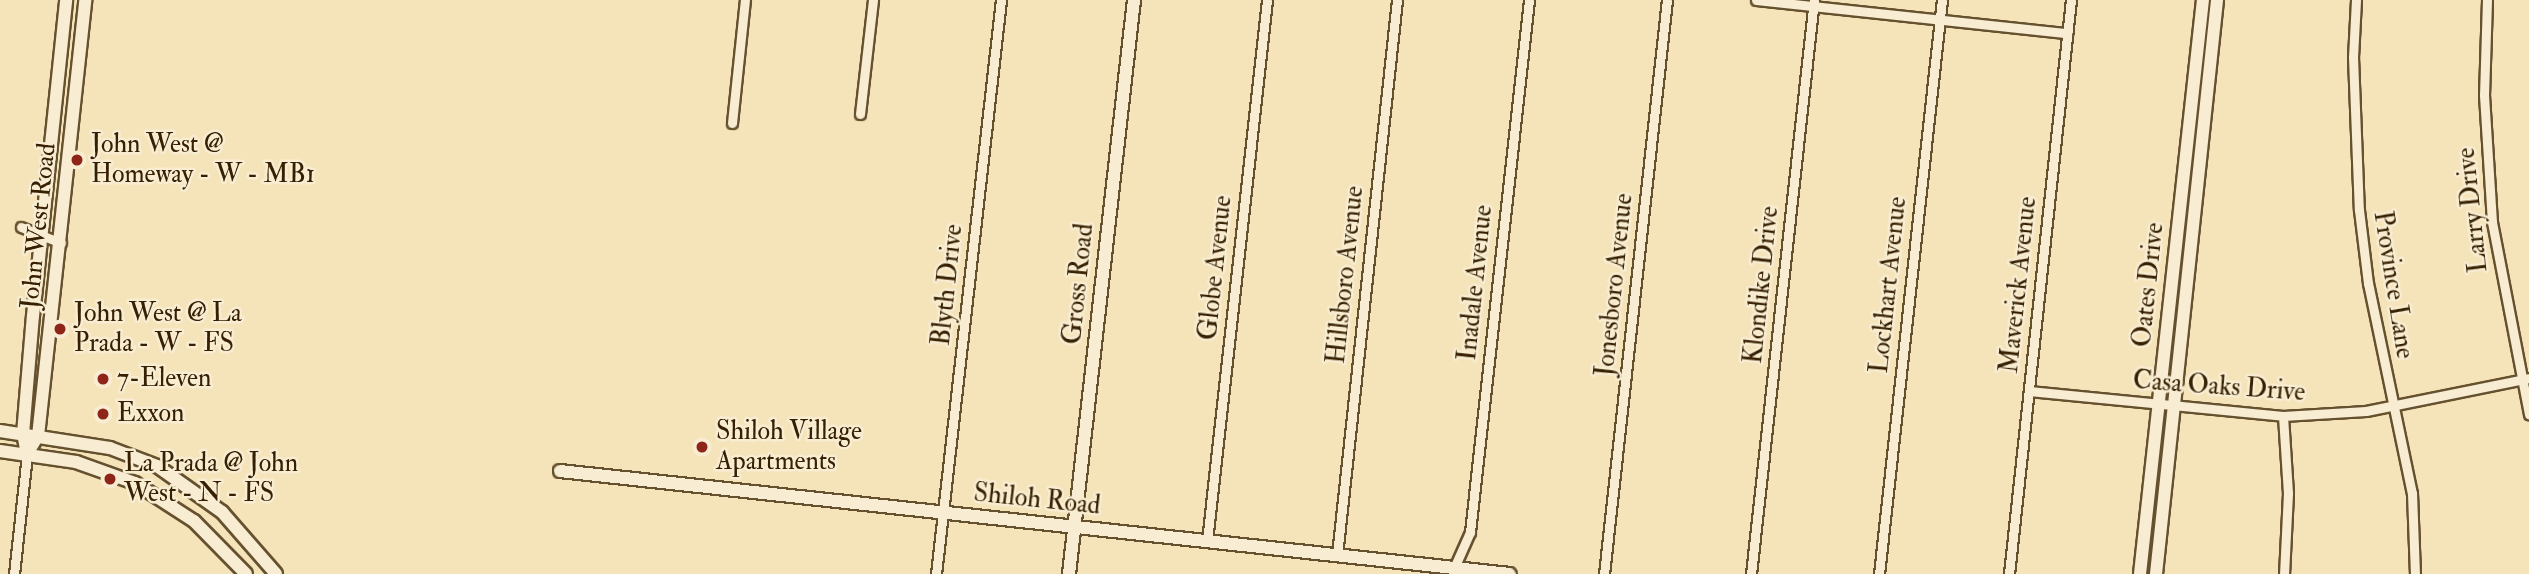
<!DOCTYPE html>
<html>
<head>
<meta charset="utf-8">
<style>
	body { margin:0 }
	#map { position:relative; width:2529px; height:574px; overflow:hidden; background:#f5e3b9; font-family:"IM FELL Double Pica",serif }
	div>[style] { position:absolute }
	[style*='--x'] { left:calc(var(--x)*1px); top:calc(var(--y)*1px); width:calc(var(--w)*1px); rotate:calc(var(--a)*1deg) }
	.roads { filter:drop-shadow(2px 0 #66512f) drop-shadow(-2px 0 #66512f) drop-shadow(0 2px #66512f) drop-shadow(0 -2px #66512f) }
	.street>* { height:9px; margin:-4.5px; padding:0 4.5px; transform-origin:4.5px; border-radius:4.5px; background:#f8edd2 }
	.secondary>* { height:12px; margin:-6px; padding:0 6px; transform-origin:6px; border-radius:6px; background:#f8edd2 }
	.dots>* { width:19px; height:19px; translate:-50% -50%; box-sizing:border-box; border:4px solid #f8edd2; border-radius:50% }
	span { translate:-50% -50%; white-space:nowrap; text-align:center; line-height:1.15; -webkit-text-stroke:5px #f8edd2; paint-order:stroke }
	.poi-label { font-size:26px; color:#362001 }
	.left { translate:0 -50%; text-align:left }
	.street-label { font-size:26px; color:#362001 }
</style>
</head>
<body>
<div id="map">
	<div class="roads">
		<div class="street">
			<i style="--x:1756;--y:0;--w:313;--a:6.1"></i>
			<i style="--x:2356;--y:0;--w:57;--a:93"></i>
			<i style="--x:2353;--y:57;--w:153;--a:87.8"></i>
			<i style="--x:2359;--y:210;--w:74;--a:83"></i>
			<i style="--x:2368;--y:283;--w:215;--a:78.2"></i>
			<i style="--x:2412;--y:493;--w:81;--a:87.9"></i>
			<i style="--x:2487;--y:0;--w:95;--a:91.8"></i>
			<i style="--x:2484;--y:95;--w:127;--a:86.4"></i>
			<i style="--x:2492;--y:222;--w:196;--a:79.1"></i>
			<i style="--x:860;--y:114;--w:115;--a:-83.5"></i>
			<i style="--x:732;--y:123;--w:124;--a:-84"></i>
			<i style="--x:21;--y:227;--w:43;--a:21.8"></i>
			<i style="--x:2029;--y:391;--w:255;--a:5.6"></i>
			<i style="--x:2283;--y:416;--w:83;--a:-3.4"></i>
			<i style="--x:2366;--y:411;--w:166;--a:-11.4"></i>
			<i style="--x:2283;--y:416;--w:77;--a:86.3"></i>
			<i style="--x:2288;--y:493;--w:81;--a:92.8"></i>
			<i style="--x:1207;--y:541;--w:544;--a:-83.67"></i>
			<i style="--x:1337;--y:555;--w:558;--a:-83.83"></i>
			<i style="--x:1454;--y:568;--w:39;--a:-66"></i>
			<i style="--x:1470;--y:532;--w:535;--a:-83.67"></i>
			<i style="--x:14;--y:574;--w:121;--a:-83.8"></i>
			<i style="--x:936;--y:574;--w:578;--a:-83.54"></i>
			<i style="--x:1604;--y:574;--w:577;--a:-83.74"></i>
			<i style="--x:1751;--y:574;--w:577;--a:-83.74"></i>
			<i style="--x:1879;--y:574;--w:577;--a:-83.74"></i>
			<i style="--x:2009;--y:574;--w:577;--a:-83.84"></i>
		</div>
		<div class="secondary">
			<i style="--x:0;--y:431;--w:111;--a:8.8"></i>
			<i style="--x:110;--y:448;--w:50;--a:21"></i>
			<i style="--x:157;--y:466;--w:80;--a:35.3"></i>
			<i style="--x:222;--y:512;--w:82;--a:48.9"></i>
			<i style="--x:0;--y:451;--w:77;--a:8.2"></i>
			<i style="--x:76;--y:462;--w:63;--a:19.6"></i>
			<i style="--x:135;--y:483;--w:70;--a:32.8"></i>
			<i style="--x:194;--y:521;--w:74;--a:45.5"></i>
			<i style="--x:27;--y:454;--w:21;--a:-59"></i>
			<i style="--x:38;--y:436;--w:439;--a:-83.8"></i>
			<i style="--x:27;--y:454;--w:20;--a:-101"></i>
			<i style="--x:23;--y:434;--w:118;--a:-85.2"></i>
			<i style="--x:33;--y:316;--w:318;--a:-84"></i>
			<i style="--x:560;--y:471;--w:955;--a:6.19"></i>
			<i style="--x:1069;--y:574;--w:578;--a:-83.54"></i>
			<i style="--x:2140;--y:574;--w:577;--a:-83.74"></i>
			<i style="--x:2156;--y:574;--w:577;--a:-83.93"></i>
		</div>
	</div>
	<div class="dots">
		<i style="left:77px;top:160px;background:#8f2418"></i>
		<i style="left:60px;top:329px;background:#8f2418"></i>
		<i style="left:103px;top:379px;background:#8f2418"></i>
		<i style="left:103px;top:414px;background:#8f2418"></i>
		<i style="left:702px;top:447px;background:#8f2418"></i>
		<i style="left:110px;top:479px;background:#8f2418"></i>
	</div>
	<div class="poi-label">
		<span class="left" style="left:91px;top:160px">John West @<br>Homeway - W - MB1</span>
		<span class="left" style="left:74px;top:329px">John West @ La<br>Prada - W - FS</span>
		<span class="left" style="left:117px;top:379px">7-Eleven</span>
		<span class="left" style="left:117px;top:414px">Exxon</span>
		<span class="left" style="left:716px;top:447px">Shiloh Village<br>Apartments</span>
		<span class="left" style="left:124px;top:479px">La Prada @ John<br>West - N - FS</span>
	</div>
	<div class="street-label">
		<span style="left:2473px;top:210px;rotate:-96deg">Larry Drive</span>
		<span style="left:39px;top:226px;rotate:-84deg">John West Road</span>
		<span style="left:1216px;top:268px;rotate:-84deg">Globe Avenue</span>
		<span style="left:1346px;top:275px;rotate:-84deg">Hillsboro Avenue</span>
		<span style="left:1476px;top:283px;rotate:-84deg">Inadale Avenue</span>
		<span style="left:1079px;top:284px;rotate:-84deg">Gross Road</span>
		<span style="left:948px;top:285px;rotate:-84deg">Blyth Drive</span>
		<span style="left:1615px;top:285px;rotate:-84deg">Jonesboro Avenue</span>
		<span style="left:1762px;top:285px;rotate:-84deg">Klondike Drive</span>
		<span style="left:1889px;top:285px;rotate:-84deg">Lockhart Avenue</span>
		<span style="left:2019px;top:285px;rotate:-84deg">Maverick Avenue</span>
		<span style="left:2149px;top:285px;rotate:-84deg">Oates Drive</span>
		<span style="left:2393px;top:285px;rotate:81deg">Province Lane</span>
		<span style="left:2219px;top:387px;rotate:4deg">Casa Oaks Drive</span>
		<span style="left:1037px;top:500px;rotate:6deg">Shiloh Road</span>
	</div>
</div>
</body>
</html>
